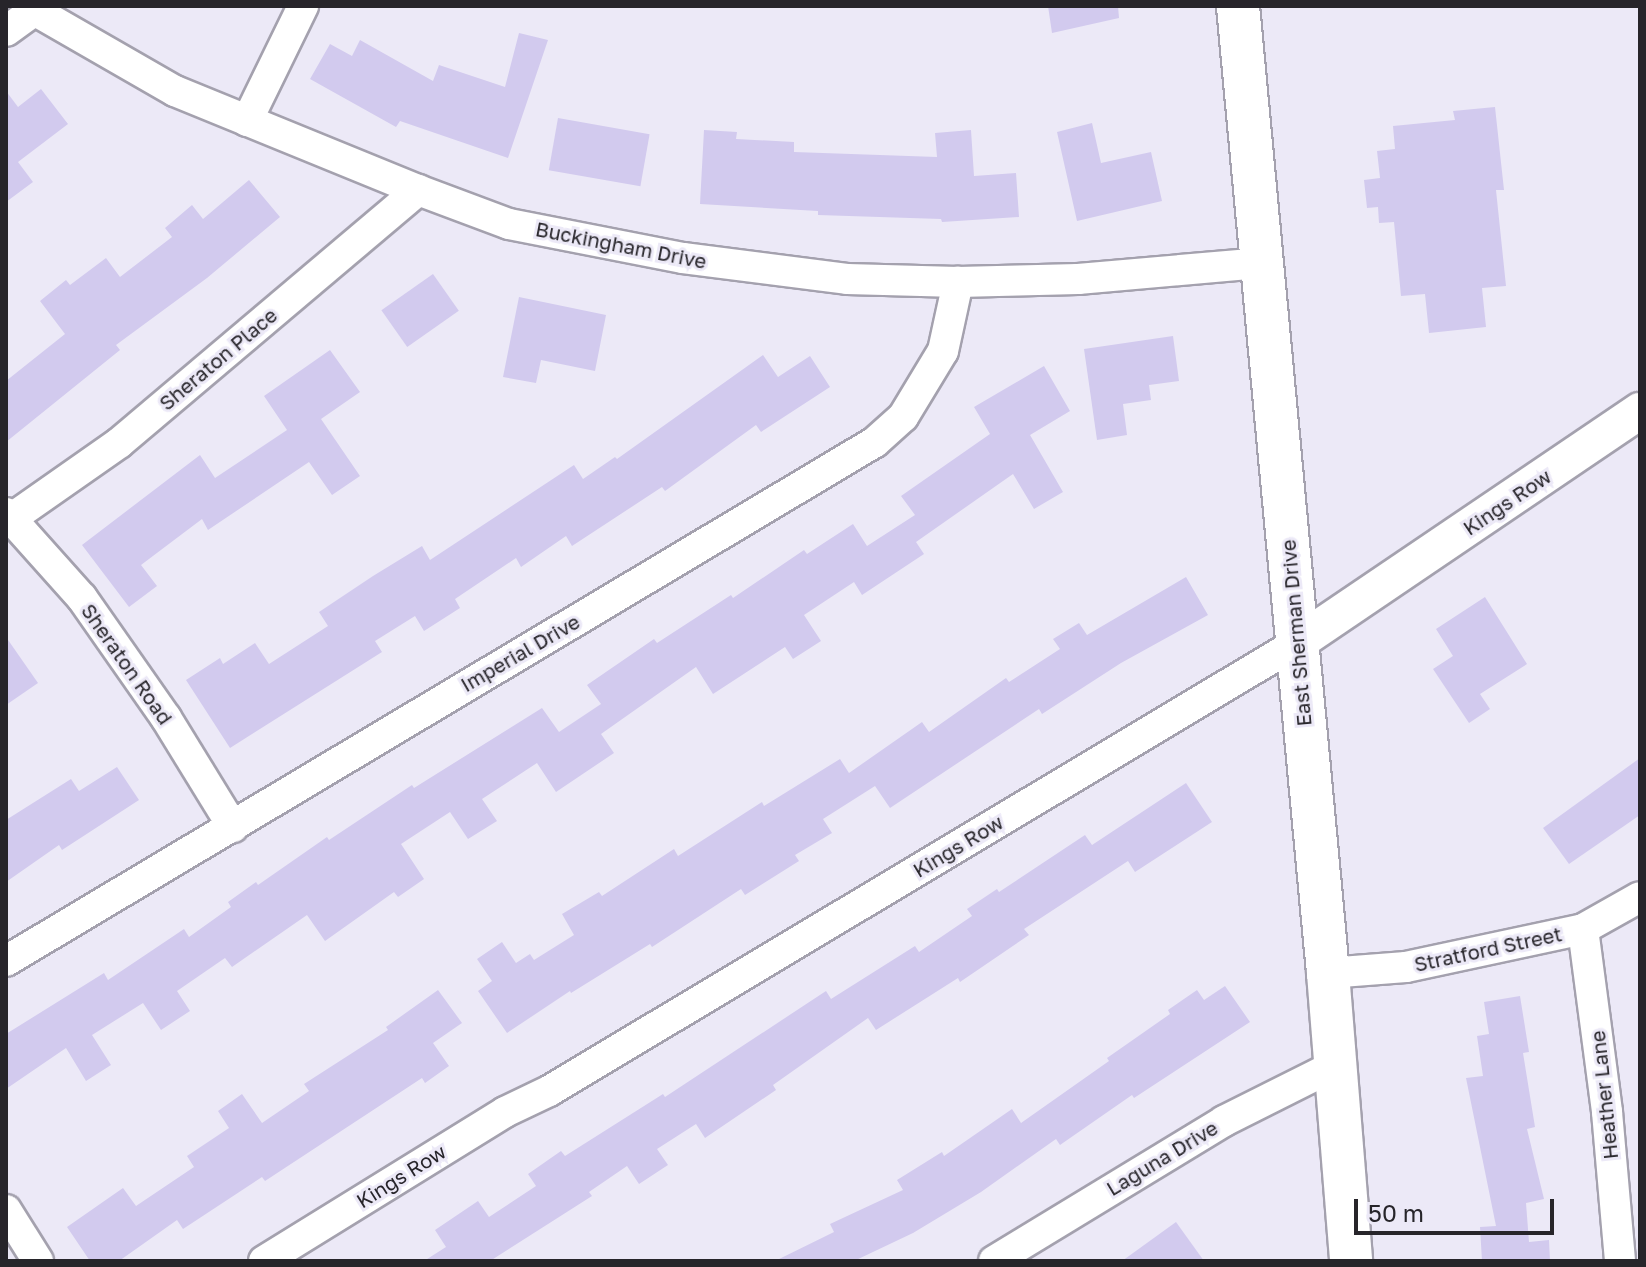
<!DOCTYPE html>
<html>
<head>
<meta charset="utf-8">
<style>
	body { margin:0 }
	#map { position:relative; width:1646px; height:1267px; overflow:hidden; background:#ece9f7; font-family:"Golos Text",sans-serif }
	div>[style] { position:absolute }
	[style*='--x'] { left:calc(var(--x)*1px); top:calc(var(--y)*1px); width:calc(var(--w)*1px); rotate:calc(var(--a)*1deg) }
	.building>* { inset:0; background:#d2caee; transform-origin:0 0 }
	.roads { filter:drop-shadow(2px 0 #a4a1ae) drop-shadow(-2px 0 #a4a1ae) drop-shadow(0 2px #a4a1ae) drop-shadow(0 -2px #a4a1ae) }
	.minor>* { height:30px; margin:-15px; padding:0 15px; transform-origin:15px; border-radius:15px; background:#fff }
	.tertiary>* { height:36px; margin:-18px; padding:0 18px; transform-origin:18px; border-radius:18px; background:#fff }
	.secondary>* { height:42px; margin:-21px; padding:0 21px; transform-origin:21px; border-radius:21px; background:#fff }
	span { translate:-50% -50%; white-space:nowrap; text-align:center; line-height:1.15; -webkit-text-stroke:6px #ece9f7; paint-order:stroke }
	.street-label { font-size:20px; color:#27252a }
	.frame { position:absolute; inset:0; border:8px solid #27252a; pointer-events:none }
	.scale { position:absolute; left:1354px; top:1199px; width:200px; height:36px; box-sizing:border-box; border:4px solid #27252a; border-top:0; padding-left:10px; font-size:24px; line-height:28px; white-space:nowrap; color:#27252a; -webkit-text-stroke:6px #ece9f7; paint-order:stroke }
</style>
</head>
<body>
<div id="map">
	<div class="building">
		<i style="clip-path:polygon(1048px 6px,1118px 6px,1119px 18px,1052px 33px)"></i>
		<i style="clip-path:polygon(519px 33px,548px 40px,508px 158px,400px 121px,396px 127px,310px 79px,330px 44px,352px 56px,360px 40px,433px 81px,439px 65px,505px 87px)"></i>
		<i style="clip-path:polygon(41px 89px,68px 124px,18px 162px,33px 182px,6px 202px,6px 91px,18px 107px)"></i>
		<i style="clip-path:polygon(1495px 107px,1504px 190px,1496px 190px,1506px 286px,1482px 288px,1486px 327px,1429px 333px,1425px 294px,1401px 296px,1394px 222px,1379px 223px,1378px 207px,1367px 208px,1364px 180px,1380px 178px,1377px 151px,1395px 149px,1393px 126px,1455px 120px,1453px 111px)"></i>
		<i style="left:558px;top:118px;width:93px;height:53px;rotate:10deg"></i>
		<i style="clip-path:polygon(1092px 123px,1101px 163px,1151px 152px,1162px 201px,1077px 221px,1057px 132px)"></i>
		<i style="clip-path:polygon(704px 130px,737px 132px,736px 139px,794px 142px,794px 152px,937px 157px,935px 133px,971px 130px,974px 176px,1016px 173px,1019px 217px,942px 222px,941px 219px,818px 215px,818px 211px,700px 204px)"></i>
		<i style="clip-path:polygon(249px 180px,280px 217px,207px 278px,116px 345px,120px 350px,6px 442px,6px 381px,65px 334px,40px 301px,66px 280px,70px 285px,106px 258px,120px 277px,172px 237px,165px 228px,192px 205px,203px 219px)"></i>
		<i style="left:433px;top:274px;width:45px;height:63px;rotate:55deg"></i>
		<i style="clip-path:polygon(519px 297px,606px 315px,595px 371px,541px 360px,536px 383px,503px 377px)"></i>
		<i style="clip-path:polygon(1173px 336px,1179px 381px,1149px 385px,1151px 400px,1123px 404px,1127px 435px,1097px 440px,1084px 349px)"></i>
		<i style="clip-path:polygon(330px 350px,360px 392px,321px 419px,360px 476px,332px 495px,309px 462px,208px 530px,202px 519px,141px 565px,157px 586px,129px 607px,82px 545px,200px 455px,215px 478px,287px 430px,264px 396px)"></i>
		<i style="clip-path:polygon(763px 355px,778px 377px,810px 356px,830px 387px,761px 432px,756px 425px,665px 491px,662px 487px,572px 546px,566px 536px,521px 567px,516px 558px,455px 599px,460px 608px,424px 631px,415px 616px,375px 641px,382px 652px,230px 748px,186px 680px,220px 658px,223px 664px,255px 643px,269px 664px,328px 626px,319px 612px,373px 576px,422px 546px,430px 560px,574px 465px,583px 479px,615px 457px,617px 459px)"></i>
		<i style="clip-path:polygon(1044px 366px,1070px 411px,1030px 435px,1063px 492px,1034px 509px,1013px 474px,916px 542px,924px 554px,862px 595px,854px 582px,804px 615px,821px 641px,793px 659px,785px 647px,713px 694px,696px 667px,601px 734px,614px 753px,556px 792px,537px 763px,482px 799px,497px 821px,468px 839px,450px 812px,401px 844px,424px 879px,398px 897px,394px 892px,325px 941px,307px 915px,232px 967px,225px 958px,177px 991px,190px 1011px,161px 1030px,143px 1003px,92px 1035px,111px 1065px,86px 1081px,66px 1048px,6px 1089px,6px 1034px,104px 973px,108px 980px,184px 929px,189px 937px,231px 907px,228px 902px,256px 882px,258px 885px,327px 837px,329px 840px,412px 785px,414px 788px,542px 708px,559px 732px,601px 704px,587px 685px,654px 639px,657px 643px,731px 595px,733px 598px,804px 550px,807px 554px,853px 524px,867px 546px,915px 515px,901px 496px,990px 434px,974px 407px)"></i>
		<i style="clip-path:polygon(1186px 577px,1208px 615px,1121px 663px,1042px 714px,1039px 709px,890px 808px,875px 786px,823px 819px,832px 833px,795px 855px,799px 861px,745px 895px,741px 889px,652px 947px,650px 944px,571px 993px,570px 991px,507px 1033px,478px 991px,492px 981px,477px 959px,502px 942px,516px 963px,530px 954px,534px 960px,574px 935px,562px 914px,599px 892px,602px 896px,674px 849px,678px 856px,762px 802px,764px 806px,840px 759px,849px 773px,922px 722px,929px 732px,1006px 678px,1009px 682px,1060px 649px,1053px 639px,1079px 623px,1087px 635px)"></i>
		<i style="clip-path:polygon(1485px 597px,1527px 664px,1480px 694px,1490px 709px,1469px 723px,1433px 669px,1453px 656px,1436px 629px)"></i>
		<i style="clip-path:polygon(6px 637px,38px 683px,6px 705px)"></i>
		<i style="clip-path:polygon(1640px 758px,1640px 815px,1569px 864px,1543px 828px)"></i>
		<i style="clip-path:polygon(117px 767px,139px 800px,62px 850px,59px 845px,6px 882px,6px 820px,71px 779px,79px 791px)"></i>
		<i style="clip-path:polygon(1186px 783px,1212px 822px,1135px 872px,1128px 861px,1024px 929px,1029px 935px,960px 982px,958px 978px,876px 1030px,868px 1018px,773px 1085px,776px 1090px,705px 1138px,696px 1124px,657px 1149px,668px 1165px,639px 1184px,627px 1166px,589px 1192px,592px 1196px,490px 1261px,424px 1261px,446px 1247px,435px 1230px,478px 1201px,489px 1217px,536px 1186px,528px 1174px,561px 1151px,565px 1156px,663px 1094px,665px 1097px,826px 991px,831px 999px,915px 946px,919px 952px,972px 916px,967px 909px,997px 889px,999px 892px,1085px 835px,1092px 845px)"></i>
		<i style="clip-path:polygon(1225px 986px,1250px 1022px,1134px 1098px,1132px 1095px,1060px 1145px,1056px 1139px,981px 1192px,913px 1233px,854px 1261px,775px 1261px,834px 1232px,830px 1224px,903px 1190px,897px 1180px,942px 1152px,944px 1156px,1012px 1109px,1021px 1123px,1109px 1061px,1107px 1058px,1170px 1014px,1168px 1010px,1197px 990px,1204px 1000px)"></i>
		<i style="clip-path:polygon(438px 990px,462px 1023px,433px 1043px,449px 1066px,425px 1083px,422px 1078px,265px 1181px,262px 1177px,183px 1229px,177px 1220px,119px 1261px,90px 1261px,67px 1227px,123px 1188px,136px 1206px,194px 1167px,187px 1156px,229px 1128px,218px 1111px,242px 1094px,262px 1123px,309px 1091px,304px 1084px,388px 1030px,386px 1027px)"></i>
		<i style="clip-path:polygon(1520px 996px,1529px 1052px,1523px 1053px,1535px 1127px,1527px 1129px,1544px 1199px,1526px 1203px,1529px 1242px,1549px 1240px,1550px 1261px,1482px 1261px,1480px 1227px,1496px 1226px,1466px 1078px,1483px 1076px,1477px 1036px,1489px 1034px,1484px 1002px)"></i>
		<i style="clip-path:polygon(1176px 1222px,1204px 1261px,1122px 1261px)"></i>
	</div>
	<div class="roads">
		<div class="minor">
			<i style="--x:27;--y:6;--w:171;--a:29.9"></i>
			<i style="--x:175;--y:91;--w:262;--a:22.2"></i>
			<i style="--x:418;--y:190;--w:97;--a:20.5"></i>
			<i style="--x:509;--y:224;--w:177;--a:11.1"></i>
			<i style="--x:683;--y:258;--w:165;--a:7.3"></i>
			<i style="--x:847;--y:279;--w:111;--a:1.5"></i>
			<i style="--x:958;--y:282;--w:120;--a:-1.4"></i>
			<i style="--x:1078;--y:279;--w:185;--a:-5"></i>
			<i style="--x:6;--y:31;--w:34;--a:-36"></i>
			<i style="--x:247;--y:121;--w:128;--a:-64"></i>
			<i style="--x:6;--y:513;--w:114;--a:48.2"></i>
			<i style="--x:82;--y:598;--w:146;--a:55"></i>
			<i style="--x:166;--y:718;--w:128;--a:58.4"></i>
			<i style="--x:12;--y:518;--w:131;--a:-35"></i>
			<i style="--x:119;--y:443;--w:392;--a:-40.2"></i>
			<i style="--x:1583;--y:929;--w:185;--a:82.5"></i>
			<i style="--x:1607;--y:1112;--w:150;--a:85"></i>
			<i style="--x:6;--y:961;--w:1012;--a:-30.85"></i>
			<i style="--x:875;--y:442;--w:38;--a:-42"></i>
			<i style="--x:903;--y:417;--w:77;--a:-58.8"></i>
			<i style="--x:943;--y:351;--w:71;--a:-77.7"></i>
			<i style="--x:1328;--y:973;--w:78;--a:-4.4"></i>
			<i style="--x:1406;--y:967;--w:181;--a:-12.1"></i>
			<i style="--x:1583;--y:929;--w:65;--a:-29.3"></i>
			<i style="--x:6;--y:1210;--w:60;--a:57.9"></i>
			<i style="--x:264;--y:1261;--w:283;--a:-31.7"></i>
			<i style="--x:505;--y:1112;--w:49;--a:-25.5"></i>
			<i style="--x:549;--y:1091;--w:872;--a:-30.92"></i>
			<i style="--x:994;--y:1261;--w:269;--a:-31.3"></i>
			<i style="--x:1224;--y:1121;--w:123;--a:-26.6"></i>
		</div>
		<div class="tertiary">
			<i style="--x:1297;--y:643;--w:414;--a:-34.1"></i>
		</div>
		<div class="secondary">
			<i style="--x:1238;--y:6;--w:971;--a:84.68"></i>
			<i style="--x:1328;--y:973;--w:289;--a:85.4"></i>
		</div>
	</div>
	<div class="street-label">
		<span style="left:621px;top:245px;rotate:11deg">Buckingham Drive</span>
		<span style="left:218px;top:359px;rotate:-40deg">Sheraton Place</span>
		<span style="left:1507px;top:502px;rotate:-34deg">Kings Row</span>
		<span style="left:1296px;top:633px;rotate:-95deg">East Sherman Drive</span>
		<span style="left:520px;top:653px;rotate:-30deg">Imperial Drive</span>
		<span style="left:127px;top:664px;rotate:55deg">Sheraton Road</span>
		<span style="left:958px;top:846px;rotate:-31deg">Kings Row</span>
		<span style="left:1488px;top:949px;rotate:-12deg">Stratford Street</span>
		<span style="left:1604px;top:1095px;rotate:-96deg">Heather Lane</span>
		<span style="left:1162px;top:1158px;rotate:-31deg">Laguna Drive</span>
		<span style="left:401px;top:1176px;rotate:-32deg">Kings Row</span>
	</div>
	<div class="frame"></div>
	<div class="scale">50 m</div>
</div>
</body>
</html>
